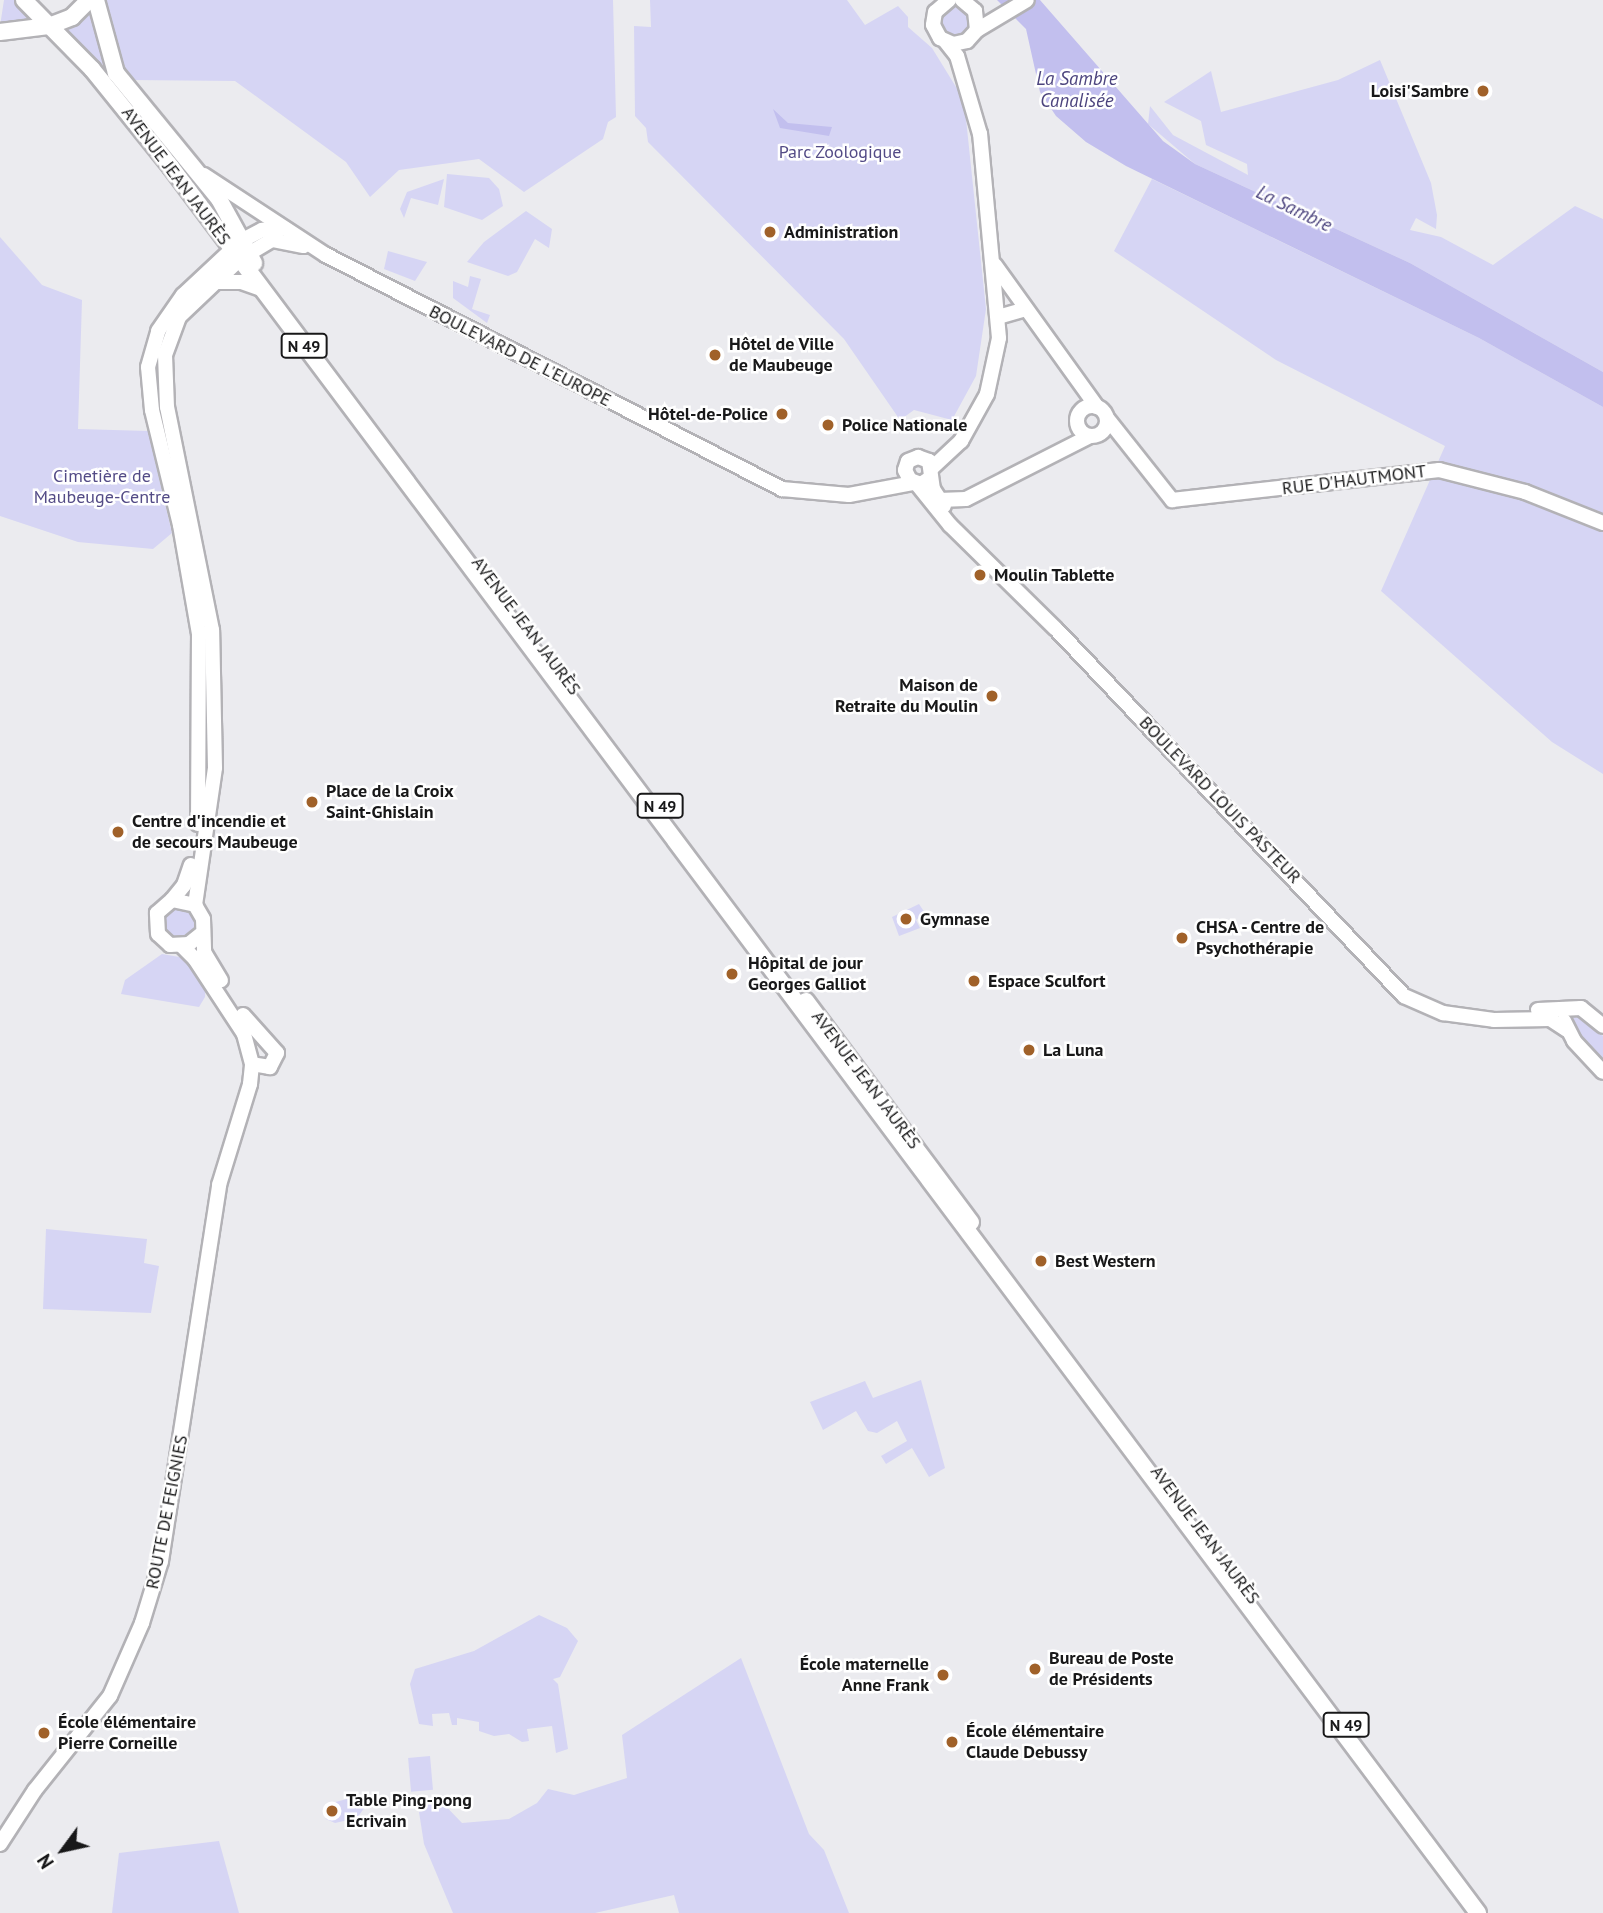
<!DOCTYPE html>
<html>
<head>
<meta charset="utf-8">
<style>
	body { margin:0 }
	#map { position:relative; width:1603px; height:1913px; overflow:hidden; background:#ebebef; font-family:"PT Sans",sans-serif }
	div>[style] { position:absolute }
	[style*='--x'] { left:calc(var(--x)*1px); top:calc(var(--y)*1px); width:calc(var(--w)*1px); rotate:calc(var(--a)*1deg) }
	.green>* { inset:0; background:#d6d5f4; transform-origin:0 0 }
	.round { border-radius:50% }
	.water>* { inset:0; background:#c2bfee }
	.roads { filter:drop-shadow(2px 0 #b3b2b6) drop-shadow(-2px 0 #b3b2b6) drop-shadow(0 2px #b3b2b6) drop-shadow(0 -2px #b3b2b6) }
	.secondary>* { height:14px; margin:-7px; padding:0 7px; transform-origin:7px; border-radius:7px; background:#fff }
	.secondary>.ring { margin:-7px; padding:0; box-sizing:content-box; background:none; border:14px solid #fff; border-radius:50% }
	.primary>* { height:16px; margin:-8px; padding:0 8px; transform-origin:8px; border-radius:8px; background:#fff }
	.dots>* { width:19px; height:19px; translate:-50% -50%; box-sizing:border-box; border:4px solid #fff; border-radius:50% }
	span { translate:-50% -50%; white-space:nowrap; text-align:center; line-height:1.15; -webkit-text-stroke:5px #fff; paint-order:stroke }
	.shield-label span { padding:2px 5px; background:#fff; border:2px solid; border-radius:5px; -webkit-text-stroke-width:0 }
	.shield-label { font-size:16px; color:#181819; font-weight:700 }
	.poi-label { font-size:18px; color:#181819; font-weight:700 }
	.right { translate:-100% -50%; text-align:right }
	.left { translate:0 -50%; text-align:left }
	.park-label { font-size:18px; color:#534b86 }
	.street-label { font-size:18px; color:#181819 }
	.water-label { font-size:19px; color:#4c447e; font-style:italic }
	.north { position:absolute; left:28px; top:1815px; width:70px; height:70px; -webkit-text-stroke:5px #fff; paint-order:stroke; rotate:237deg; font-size:19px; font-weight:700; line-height:28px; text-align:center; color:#181819 }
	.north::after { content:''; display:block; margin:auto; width:24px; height:32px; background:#181819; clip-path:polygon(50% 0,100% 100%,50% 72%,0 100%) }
</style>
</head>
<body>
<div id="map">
	<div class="green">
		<i style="clip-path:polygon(4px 0,17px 0,32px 19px,0 26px)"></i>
		<i style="clip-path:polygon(105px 0,613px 0,616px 117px,608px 122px,603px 139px,524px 192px,479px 159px,399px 170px,370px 197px,346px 162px,235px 81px,131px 80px,112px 53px)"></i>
		<i style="clip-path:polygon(650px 0,847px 0,865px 25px,898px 6px,908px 17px,908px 27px,932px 48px,964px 100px,986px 309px,976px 376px,952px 420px,914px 410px,900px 420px,844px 339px,648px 142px,646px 128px,635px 116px,634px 26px,651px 27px)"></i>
		<i class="round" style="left:942px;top:7px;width:28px;height:28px"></i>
		<i style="clip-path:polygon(88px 14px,93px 15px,105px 63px,99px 68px,66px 32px)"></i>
		<i style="clip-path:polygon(1380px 60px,1431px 183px,1437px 215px,1436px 229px,1416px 218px,1410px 230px,1441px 237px,1493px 265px,1575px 206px,1603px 219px,1603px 372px,1410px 263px,1195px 164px,1148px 124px,1150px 106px,1173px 135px,1248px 175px,1247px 164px,1206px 145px,1201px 121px,1164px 102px,1211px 71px,1221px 112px,1338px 80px)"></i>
		<i style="clip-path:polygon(447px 174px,489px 178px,499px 189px,503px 206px,482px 220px,444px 207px)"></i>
		<i style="clip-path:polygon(444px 179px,438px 205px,411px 198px,404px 218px,400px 209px,407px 192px)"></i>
		<i style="clip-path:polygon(1152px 179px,1479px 338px,1603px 407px,1603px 774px,1552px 742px,1381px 591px,1445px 446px,1276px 360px,1114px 251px)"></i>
		<i style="clip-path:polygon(526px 211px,552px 229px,549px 248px,535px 239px,517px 272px,508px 276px,467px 262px,484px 242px)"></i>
		<i style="clip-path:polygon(0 237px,42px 285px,82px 300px,78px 429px,148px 431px,172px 533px,153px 549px,78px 542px,0 516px)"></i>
		<i style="clip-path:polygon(388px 251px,427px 262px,415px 281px,384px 269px)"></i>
		<i style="clip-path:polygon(470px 276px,481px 279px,472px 309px,490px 315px,487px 323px,453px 298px,453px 281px,468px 287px)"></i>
		<i style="clip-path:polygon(919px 904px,925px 913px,916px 920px,920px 928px,899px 936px,892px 917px)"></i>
		<i class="round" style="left:164px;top:907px;width:32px;height:32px"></i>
		<i style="clip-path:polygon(162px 954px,185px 958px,206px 982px,205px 997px,199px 1007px,121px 994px,125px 980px)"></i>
		<i style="clip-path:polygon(1577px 1014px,1603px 1036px,1603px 1062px,1584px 1045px,1569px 1020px)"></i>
		<i style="clip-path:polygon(46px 1229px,147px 1239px,144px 1263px,159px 1266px,151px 1313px,43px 1309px)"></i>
		<i style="clip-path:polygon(921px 1380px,945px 1468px,929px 1477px,912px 1448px,886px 1464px,881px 1456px,907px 1441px,897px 1421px,877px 1433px,868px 1431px,856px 1411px,823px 1430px,810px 1402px,865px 1381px,873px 1398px)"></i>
		<i style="clip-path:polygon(539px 1615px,567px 1628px,578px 1641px,560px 1677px,553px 1679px,558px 1684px,568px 1749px,556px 1753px,552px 1726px,527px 1729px,529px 1741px,522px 1742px,509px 1734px,494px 1736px,479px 1731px,479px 1722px,457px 1718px,457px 1725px,452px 1725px,449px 1713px,432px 1714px,433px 1726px,419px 1724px,410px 1684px,415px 1669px,474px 1651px)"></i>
		<i style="clip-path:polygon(741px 1658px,809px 1834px,824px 1850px,849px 1913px,679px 1913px,674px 1895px,595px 1913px,453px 1913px,424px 1844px,419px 1812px,436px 1796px,462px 1823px,509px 1819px,537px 1803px,548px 1789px,574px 1795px,627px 1778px,622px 1735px)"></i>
		<i style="left:430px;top:1756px;width:34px;height:22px;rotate:85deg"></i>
		<i style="clip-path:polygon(358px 1796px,365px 1807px,357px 1818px,335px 1823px,326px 1819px,323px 1812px,328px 1804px)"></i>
		<i style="clip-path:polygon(219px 1841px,239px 1913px,112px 1913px,119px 1853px)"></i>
	</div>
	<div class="water">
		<i style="clip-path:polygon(997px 0,1040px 0,1163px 141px,1195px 164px,1410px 263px,1603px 372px,1603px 407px,1479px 338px,1126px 166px,1086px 142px,1056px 116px,1040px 92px,1026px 29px)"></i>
		<i style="clip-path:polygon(773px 109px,788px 123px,832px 127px,829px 136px,780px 128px)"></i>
	</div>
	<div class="roads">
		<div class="secondary">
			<i style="--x:949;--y:0;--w:18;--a:139"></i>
			<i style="--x:935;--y:12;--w:13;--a:99"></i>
			<i style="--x:933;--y:25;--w:15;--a:62"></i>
			<i style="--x:940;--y:38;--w:14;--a:25"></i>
			<i style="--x:953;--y:44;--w:14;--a:-12"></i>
			<i style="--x:967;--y:41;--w:15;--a:-48"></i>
			<i style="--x:977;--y:30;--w:58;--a:-31"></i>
			<i style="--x:962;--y:0;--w:17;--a:40"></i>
			<i style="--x:975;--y:11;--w:19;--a:84"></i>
			<i style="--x:204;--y:175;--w:146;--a:33.3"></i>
			<i style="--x:326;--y:255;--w:513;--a:27.16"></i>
			<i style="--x:782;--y:489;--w:67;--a:5.1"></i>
			<i style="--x:849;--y:495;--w:66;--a:-10.5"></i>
			<i style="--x:995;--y:265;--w:175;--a:54.3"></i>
			<i style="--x:213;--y:282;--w:28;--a:0"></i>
			<i style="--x:241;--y:282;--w:21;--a:19"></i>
			<i style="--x:998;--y:317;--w:29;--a:-16"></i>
			<i class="ring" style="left:1077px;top:406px;width:16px;height:16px"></i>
			<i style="--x:1107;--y:418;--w:105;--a:51.6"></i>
			<i style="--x:1172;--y:500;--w:269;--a:-6.4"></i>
			<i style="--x:1439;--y:470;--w:89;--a:14.3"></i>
			<i style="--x:1525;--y:492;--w:84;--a:21.7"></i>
			<i style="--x:932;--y:468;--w:40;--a:-43"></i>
			<i style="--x:961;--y:441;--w:54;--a:-61"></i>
			<i style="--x:987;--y:394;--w:57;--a:-77.9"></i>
			<i style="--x:999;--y:338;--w:205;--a:-95.3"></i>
			<i style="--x:980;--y:134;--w:81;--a:-106.4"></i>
			<i style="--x:957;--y:56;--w:18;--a:-128"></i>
			<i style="--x:930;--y:478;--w:11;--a:146"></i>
			<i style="--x:921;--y:484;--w:12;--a:-160"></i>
			<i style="--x:910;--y:480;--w:11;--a:-117"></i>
			<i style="--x:905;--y:470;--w:9;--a:-72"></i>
			<i style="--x:908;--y:461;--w:11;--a:-22"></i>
			<i style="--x:918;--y:457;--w:12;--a:20"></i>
			<i style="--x:929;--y:461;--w:28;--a:82"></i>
			<i style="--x:933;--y:489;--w:20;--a:57"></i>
			<i style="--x:917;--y:484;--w:53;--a:51.2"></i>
			<i style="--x:950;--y:525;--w:148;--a:44.5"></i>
			<i style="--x:1056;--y:629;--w:506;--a:46.52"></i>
			<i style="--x:1404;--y:996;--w:43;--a:23.6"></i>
			<i style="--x:1443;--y:1013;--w:51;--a:7.8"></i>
			<i style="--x:1494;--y:1020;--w:56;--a:-1"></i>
			<i style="--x:1550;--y:1019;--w:20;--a:33"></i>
			<i style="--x:939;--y:500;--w:27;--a:-2"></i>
			<i style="--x:966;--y:499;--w:139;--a:-26.9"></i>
			<i style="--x:198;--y:824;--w:190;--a:-89.7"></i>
			<i style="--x:199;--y:634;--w:111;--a:-99.9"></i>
			<i style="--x:180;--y:525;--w:118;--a:-103.7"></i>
			<i style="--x:152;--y:410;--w:43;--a:-95.3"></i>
			<i style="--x:148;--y:367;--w:37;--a:-74"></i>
			<i style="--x:158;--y:331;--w:44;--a:-55.2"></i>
			<i style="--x:183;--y:295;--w:79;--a:-43"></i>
			<i style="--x:241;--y:241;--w:24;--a:-28"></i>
			<i style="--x:262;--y:230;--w:22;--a:-5"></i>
			<i style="--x:172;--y:900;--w:19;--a:-51"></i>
			<i style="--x:184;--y:885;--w:21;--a:-71"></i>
			<i style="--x:195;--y:905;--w:138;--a:-81.7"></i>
			<i style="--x:215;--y:768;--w:138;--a:-91.2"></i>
			<i style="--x:212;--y:630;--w:227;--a:-101.4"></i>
			<i style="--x:167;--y:407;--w:52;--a:-92.2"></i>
			<i style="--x:165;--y:355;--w:40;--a:-69.8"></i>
			<i style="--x:179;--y:317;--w:84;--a:-43.6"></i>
			<i style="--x:240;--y:259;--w:37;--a:-31"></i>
			<i style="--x:272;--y:240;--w:32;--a:11"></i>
			<i style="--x:200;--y:935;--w:14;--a:141"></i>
			<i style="--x:189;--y:944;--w:19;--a:177"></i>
			<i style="--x:170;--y:945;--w:16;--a:-137"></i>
			<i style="--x:158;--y:934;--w:21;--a:-93"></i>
			<i style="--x:157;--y:913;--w:20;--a:-41"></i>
			<i style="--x:172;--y:900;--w:24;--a:12"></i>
			<i style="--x:195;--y:905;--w:16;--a:60"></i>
			<i style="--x:203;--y:919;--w:33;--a:88"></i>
			<i style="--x:204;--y:952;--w:33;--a:59"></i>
			<i style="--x:1538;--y:1010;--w:43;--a:-2.7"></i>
			<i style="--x:1581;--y:1008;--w:28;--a:39"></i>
			<i style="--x:243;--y:1015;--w:51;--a:48.2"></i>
			<i style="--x:277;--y:1053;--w:16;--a:117"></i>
			<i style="--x:270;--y:1067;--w:18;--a:-171"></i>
			<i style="--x:1564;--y:1021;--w:22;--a:63"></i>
			<i style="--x:1574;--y:1041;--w:42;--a:46.9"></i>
			<i style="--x:0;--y:1844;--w:64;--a:-57.1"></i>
			<i style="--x:35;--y:1790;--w:120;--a:-51.4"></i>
			<i style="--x:110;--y:1696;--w:80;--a:-66.3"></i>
			<i style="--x:142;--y:1623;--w:65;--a:-73"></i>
			<i style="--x:161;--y:1561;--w:380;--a:-81.2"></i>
			<i style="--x:219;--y:1185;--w:106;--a:-72.9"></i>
			<i style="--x:250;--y:1084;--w:20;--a:-84"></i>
			<i style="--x:252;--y:1064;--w:31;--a:-105"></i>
			<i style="--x:244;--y:1034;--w:90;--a:-123.2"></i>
			<i style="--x:195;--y:959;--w:18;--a:-135"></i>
		</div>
		<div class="primary">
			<i style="--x:24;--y:0;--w:97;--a:45.4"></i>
			<i style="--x:92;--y:69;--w:126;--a:51.1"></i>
			<i style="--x:171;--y:167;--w:2181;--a:53.18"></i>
			<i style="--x:96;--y:0;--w:76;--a:74.7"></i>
			<i style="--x:116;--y:73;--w:163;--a:50.7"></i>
			<i style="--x:219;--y:199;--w:73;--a:61.3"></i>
			<i style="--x:0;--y:32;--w:49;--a:-7"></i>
			<i style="--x:49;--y:26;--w:25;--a:-21"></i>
			<i style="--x:72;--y:17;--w:24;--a:-45"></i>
			<i style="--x:806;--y:1001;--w:276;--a:53.3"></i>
		</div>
	</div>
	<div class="dots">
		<i style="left:1483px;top:91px;background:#a06129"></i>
		<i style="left:770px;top:232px;background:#a06129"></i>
		<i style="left:715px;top:355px;background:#a06129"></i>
		<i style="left:782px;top:414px;background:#a06129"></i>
		<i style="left:828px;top:425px;background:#a06129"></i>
		<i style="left:980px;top:575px;background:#a06129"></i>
		<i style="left:992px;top:696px;background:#a06129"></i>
		<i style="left:312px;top:802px;background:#a06129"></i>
		<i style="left:118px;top:832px;background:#a06129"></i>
		<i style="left:906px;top:919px;background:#a06129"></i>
		<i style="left:1182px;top:938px;background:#a06129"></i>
		<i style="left:732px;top:974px;background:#a06129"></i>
		<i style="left:974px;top:981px;background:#a06129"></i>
		<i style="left:1029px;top:1050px;background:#a06129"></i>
		<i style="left:1041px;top:1261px;background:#a06129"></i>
		<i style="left:1035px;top:1669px;background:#a06129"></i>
		<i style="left:943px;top:1675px;background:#a06129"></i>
		<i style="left:44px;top:1733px;background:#a06129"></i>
		<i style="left:952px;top:1742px;background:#a06129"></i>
		<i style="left:332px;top:1811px;background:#a06129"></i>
	</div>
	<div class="shield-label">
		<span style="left:304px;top:346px">N 49</span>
		<span style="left:660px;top:806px">N 49</span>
		<span style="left:1346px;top:1725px">N 49</span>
	</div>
	<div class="poi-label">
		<span class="right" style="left:1469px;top:91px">Loisi'Sambre</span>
		<span class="left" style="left:784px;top:232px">Administration</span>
		<span class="left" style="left:729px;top:355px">Hôtel de Ville<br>de Maubeuge</span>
		<span class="right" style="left:768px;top:414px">Hôtel-de-Police</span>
		<span class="left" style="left:842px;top:425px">Police Nationale</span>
		<span class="left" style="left:994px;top:575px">Moulin Tablette</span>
		<span class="right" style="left:978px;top:696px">Maison de<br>Retraite du Moulin</span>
		<span class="left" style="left:326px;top:802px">Place de la Croix<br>Saint-Ghislain</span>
		<span class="left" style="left:132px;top:832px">Centre d'incendie et<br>de secours Maubeuge</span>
		<span class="left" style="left:920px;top:919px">Gymnase</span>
		<span class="left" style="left:1196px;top:938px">CHSA - Centre de<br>Psychothérapie</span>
		<span class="left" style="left:748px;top:974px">Hôpital de jour<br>Georges Galliot</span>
		<span class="left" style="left:988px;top:981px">Espace Sculfort</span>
		<span class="left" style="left:1043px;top:1050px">La Luna</span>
		<span class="left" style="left:1055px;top:1261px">Best Western</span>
		<span class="left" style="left:1049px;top:1669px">Bureau de Poste<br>de Présidents</span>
		<span class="right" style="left:929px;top:1675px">École maternelle<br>Anne Frank</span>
		<span class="left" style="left:58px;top:1733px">École élémentaire<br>Pierre Corneille</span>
		<span class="left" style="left:966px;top:1742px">École élémentaire<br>Claude Debussy</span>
		<span class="left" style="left:346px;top:1811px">Table Ping-pong<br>Ecrivain</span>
	</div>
	<div class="park-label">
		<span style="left:840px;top:152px">Parc Zoologique</span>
		<span style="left:102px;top:487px">Cimetière de<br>Maubeuge-Centre</span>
	</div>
	<div class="street-label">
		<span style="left:176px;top:176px;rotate:53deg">AVENUE JEAN JAURÈS</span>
		<span style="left:520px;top:356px;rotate:27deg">BOULEVARD DE L'EUROPE</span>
		<span style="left:1354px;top:480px;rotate:-7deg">RUE D'HAUTMONT</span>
		<span style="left:526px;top:626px;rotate:53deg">AVENUE JEAN JAURÈS</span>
		<span style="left:1220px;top:800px;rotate:46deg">BOULEVARD LOUIS PASTEUR</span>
		<span style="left:866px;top:1080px;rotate:53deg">AVENUE JEAN JAURÈS</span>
		<span style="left:167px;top:1512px;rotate:-79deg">ROUTE DE FEIGNIES</span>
		<span style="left:1205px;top:1535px;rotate:53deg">AVENUE JEAN JAURÈS</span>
	</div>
	<div class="water-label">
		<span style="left:1077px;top:90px">La Sambre<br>Canalisée</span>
		<span style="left:1294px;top:209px;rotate:26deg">La Sambre</span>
	</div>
	<div class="north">N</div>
</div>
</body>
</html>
